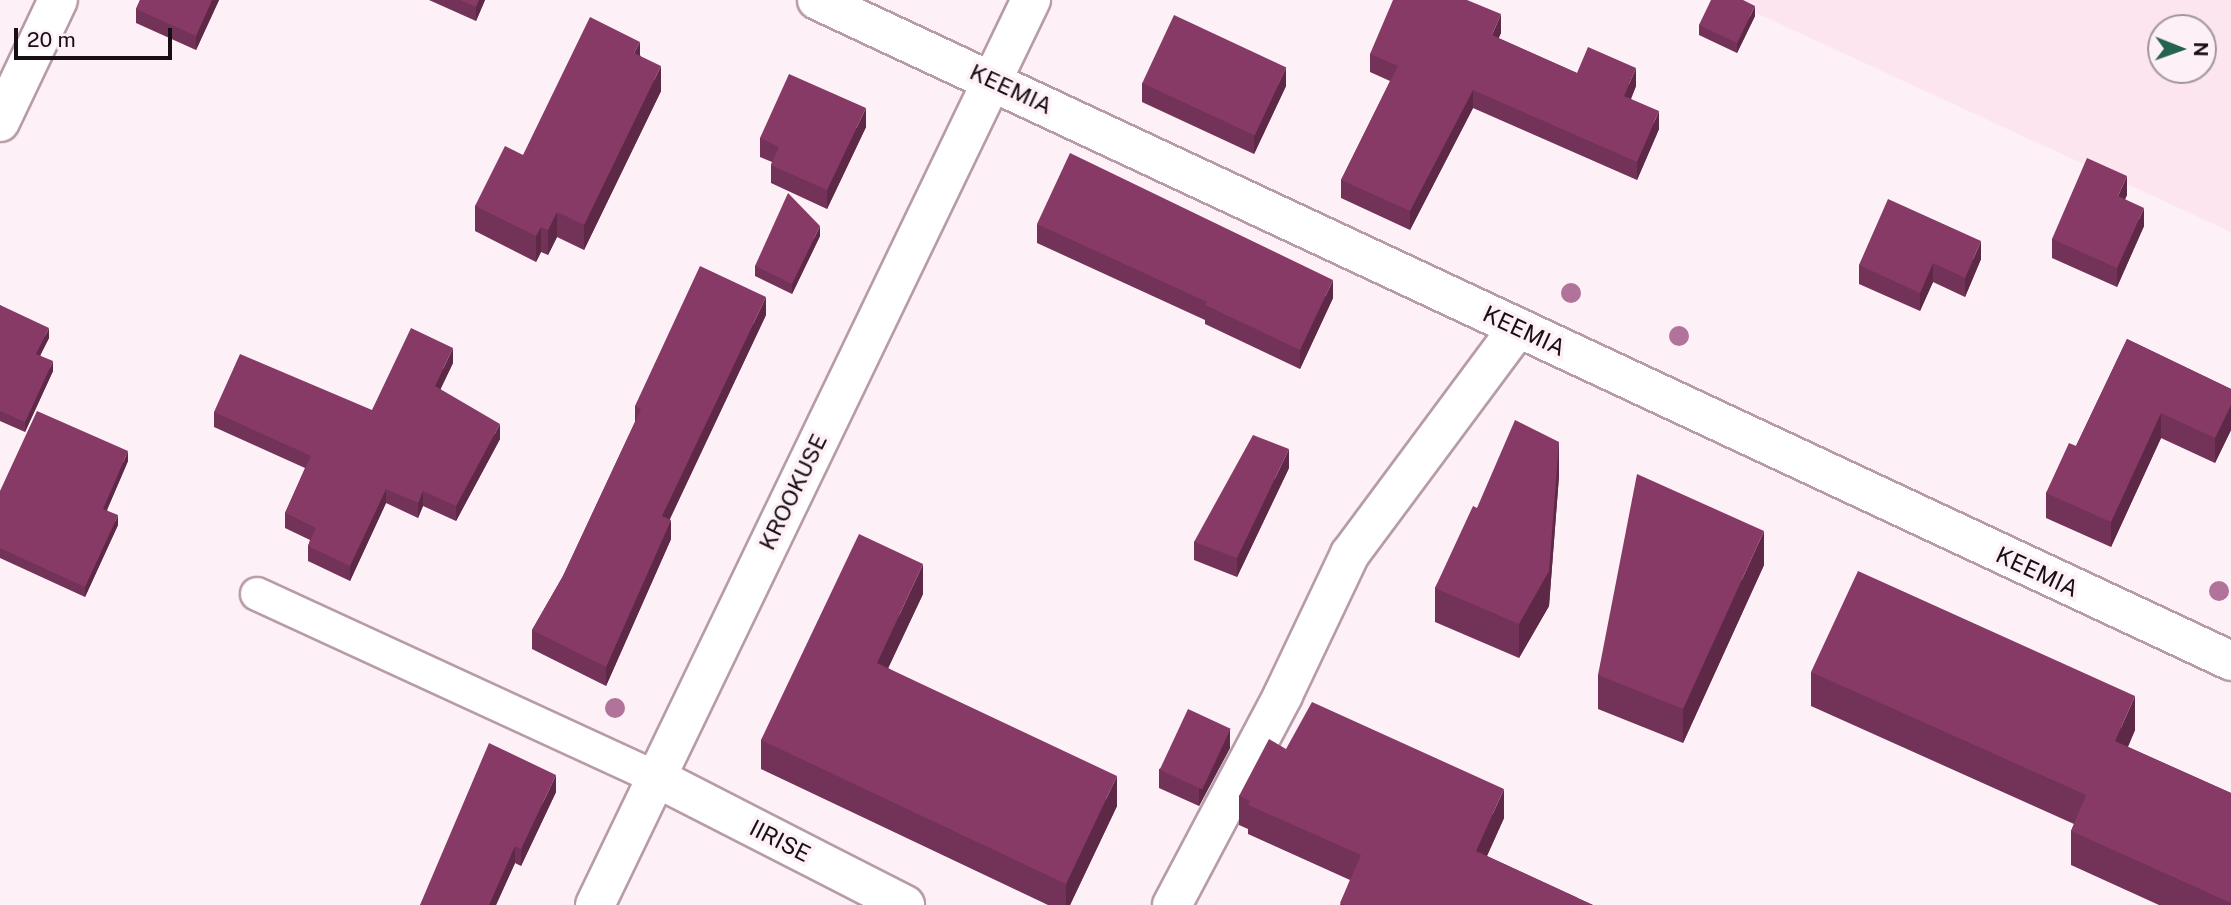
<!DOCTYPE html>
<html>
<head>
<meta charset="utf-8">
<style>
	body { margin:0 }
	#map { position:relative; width:2231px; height:905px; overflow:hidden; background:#fdf0f6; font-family:"Public Sans",sans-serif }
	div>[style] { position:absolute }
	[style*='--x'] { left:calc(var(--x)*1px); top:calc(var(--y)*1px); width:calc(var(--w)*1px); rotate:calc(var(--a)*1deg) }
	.built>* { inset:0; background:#fce5ef }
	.roads { filter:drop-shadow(2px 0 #b79ba8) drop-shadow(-2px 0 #b79ba8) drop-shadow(0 2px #b79ba8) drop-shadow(0 -2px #b79ba8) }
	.service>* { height:32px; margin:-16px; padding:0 16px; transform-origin:16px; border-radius:16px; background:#fff }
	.minor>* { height:38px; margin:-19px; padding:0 19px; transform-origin:19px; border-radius:19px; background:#fff }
	.trees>* { width:20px; height:20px; margin:-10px; border-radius:50%; background:#b1739a }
	.wall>* { inset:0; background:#733257 }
	.shaded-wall>* { inset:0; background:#5e2947 }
	.building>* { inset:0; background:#863a65; transform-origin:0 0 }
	span { translate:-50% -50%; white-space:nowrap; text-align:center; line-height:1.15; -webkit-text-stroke:7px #fdf0f6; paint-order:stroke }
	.street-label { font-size:23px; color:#180f14 }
	.north { position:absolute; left:2147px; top:14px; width:70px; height:70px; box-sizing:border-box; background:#fdf0f6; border:2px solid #a1969c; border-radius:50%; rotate:91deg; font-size:19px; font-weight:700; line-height:28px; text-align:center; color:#180f14 }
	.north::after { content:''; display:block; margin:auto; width:24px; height:32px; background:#246351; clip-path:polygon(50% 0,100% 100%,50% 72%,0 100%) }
	.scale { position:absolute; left:14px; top:28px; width:158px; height:32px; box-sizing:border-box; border:4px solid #180f14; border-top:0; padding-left:9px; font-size:21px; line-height:24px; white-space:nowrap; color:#180f14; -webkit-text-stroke:5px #fdf0f6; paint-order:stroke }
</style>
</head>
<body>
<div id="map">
	<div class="built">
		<i style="clip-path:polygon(evenodd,1728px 0,2231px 0,2231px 232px,1728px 0,2161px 28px,2203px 28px,2203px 70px,2161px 70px,2161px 28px)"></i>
	</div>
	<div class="roads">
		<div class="service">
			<i style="--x:257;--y:594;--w:438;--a:24.7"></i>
		</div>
		<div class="minor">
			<i style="--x:817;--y:0;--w:1561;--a:25.05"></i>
			<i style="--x:0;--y:122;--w:135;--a:-64.6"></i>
			<i style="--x:655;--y:777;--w:281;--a:27.1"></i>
			<i style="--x:595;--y:905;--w:1005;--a:-64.28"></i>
			<i style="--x:1172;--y:905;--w:238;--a:-62.1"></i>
			<i style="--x:1283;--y:695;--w:156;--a:-64.6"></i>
			<i style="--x:1350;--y:554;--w:282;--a:-53.4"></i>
		</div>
	</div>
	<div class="trees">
		<i style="left:1571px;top:293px"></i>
		<i style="left:1679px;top:336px"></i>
		<i style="left:2219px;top:591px"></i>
		<i style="left:615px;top:708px"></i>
	</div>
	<div class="wall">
		<i style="clip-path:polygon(140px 0,219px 0,196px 50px,136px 23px,136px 9px)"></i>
		<i style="clip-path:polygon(429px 0,485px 0,476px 21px)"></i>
		<i style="clip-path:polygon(1755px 16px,1737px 53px,1699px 35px,1699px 25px)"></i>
		<i style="clip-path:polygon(1501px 33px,1498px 38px,1577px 73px,1636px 86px,1631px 99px,1659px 129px,1637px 180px,1473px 108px,1410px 230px,1341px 198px,1341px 180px,1390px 81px,1370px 72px,1370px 54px)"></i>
		<i style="clip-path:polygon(640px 55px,661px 91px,584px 250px,557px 237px,548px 255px,541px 252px,536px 262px,475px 231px,475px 206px,523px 155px)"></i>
		<i style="clip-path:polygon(1142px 83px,1286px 86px,1254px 154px,1142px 102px)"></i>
		<i style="clip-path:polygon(866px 127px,827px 209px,771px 183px,771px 165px,772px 162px,760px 157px,760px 138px)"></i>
		<i style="clip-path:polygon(2127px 195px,2125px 199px,2144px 226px,2117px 287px,2052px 258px,2052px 239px)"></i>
		<i style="clip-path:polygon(1037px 224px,1333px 298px,1300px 369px,1205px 324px,1205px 320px,1037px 243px)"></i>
		<i style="clip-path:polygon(820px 236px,792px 294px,755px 276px,755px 266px)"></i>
		<i style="clip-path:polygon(1981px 259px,1965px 297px,1933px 282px,1920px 311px,1859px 284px,1859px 265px)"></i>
		<i style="clip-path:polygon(0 305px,49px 338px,40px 355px,53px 371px,25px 432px,0 421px)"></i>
		<i style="clip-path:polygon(766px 315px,670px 519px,671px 539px,606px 686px,532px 649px,532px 630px,563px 576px,635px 422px,635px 406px)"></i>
		<i style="clip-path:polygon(2127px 339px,2231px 389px,2231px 430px,2215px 463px,2161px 438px,2111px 547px,2046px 518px,2046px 493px,2076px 446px)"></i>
		<i style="clip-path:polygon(453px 363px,440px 389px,500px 439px,456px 521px,423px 506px,418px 518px,386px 503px,350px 581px,308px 561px,308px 546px,310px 540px,285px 528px,285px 513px,305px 468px,214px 427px,214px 412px,372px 410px)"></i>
		<i style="clip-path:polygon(128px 461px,107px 510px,118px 525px,85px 597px,0 558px,0 491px)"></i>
		<i style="clip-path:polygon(1289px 468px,1237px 577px,1194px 560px,1194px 542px)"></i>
		<i style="clip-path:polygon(1559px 476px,1549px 606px,1519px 658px,1435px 622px,1435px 588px,1477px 508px)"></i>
		<i style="clip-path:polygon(1764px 565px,1683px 743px,1598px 709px,1598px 675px)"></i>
		<i style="clip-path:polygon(923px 594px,888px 668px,1117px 806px,1070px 905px,1048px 905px,761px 769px,761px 740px)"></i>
		<i style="clip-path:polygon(1811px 672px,2135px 730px,2128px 747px,2231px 793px,2231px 905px,2159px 905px,2071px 865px,2071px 831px,2074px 824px,1811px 706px)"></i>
		<i style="clip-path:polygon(1230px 748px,1199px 806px,1159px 788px,1159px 769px)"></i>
		<i style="clip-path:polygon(1286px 749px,1504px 818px,1487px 856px,1593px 905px,1340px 905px,1350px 880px,1248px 834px,1248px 829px,1239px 825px,1239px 796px)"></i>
		<i style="clip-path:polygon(556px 792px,521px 866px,515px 863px,496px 905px,420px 905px)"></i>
	</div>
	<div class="shaded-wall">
		<i style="clip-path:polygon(212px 0,219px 0,196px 50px,196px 36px)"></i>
		<i style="clip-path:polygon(479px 0,485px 0,476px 21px,476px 7px)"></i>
		<i style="clip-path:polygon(1755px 6px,1755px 16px,1737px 53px,1737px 43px)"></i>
		<i style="clip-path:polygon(1501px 14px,1501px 33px,1492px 54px,1492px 35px)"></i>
		<i style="clip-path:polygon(640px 42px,640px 67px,634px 53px)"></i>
		<i style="clip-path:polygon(661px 66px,661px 91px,584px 250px,584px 225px)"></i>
		<i style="clip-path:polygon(1286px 68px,1286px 86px,1254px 154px,1254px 135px)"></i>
		<i style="clip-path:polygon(1636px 68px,1636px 86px,1624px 115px,1624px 96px)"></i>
		<i style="clip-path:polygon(1473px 90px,1473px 108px,1410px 230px,1410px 211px)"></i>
		<i style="clip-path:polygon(866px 108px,866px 127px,827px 209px,827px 190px)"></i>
		<i style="clip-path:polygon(1659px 111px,1659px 129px,1637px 180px,1637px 162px)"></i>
		<i style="clip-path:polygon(2127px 176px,2127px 195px,2118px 214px,2118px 196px)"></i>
		<i style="clip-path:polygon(2144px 208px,2144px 226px,2117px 287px,2117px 268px)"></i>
		<i style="clip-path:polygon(557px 212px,557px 237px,548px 255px,548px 230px)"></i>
		<i style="clip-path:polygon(820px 226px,820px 236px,792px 294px,792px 284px)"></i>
		<i style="clip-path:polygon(541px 227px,541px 252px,536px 262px,536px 236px)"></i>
		<i style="clip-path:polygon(1981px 241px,1981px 259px,1965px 297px,1965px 278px)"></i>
		<i style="clip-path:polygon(1933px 263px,1933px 282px,1920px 311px,1920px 293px)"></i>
		<i style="clip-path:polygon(1333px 280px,1333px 298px,1300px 369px,1300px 350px)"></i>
		<i style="clip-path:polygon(766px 297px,766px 315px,662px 535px,662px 516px)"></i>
		<i style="clip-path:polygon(49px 328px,49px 338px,36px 364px,36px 354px)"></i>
		<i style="clip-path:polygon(453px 348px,453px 363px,435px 401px,435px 386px)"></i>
		<i style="clip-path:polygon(53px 361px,53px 371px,25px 432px,25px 422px)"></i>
		<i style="clip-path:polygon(2231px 405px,2231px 430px,2215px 463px,2215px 438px)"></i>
		<i style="clip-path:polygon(2161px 413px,2161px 438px,2111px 547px,2111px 522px)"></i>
		<i style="clip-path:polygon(500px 424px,500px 439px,456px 521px,456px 506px)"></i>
		<i style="clip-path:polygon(1559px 442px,1559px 476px,1549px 606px,1519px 658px,1519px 624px)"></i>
		<i style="clip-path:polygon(1289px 449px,1289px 468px,1237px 577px,1237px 558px)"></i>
		<i style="clip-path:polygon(128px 451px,128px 461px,103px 519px,103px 509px)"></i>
		<i style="clip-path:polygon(386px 489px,386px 503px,350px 581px,350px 566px)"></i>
		<i style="clip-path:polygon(423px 491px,423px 506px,418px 518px,418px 503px)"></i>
		<i style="clip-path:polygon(118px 515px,118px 525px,85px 597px,85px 587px)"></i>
		<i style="clip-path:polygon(671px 520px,671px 539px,606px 686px,606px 667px)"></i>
		<i style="clip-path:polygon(1764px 531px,1764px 565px,1683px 743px,1683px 709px)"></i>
		<i style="clip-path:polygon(923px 564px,923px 594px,877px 692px,877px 663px)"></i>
		<i style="clip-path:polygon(2135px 696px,2135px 730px,2115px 775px,2115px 741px)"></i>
		<i style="clip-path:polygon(1230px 729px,1230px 748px,1199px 806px,1199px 788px)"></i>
		<i style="clip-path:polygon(556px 775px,556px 792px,521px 866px,521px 849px)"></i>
		<i style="clip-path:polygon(1117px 776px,1117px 806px,1070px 905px,1066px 905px,1066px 884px)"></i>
		<i style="clip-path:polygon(1504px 789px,1504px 818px,1476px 880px,1476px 851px)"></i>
		<i style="clip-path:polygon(515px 846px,515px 863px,496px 905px,489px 905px)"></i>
	</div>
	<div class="building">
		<i style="clip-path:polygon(140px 0,212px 0,196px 36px,136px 9px)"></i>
		<i style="clip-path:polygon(460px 0,479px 0,476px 7px)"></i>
		<i style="clip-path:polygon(1393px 0,1467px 0,1501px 14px,1492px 35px,1577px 73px,1588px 47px,1636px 68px,1624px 96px,1659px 111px,1637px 162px,1473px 90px,1410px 211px,1341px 180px,1398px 66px,1370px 54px)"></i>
		<i style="clip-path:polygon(1711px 0,1743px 0,1755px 6px,1737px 43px,1699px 25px)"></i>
		<i style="left:1174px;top:15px;width:124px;height:75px;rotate:25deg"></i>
		<i style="clip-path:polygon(590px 17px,640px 42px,634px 53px,661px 66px,584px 225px,557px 212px,548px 230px,541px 227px,536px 236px,475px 206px,505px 146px,523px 155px)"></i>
		<i style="clip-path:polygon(789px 74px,866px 108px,827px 190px,771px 165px,779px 147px,760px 138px)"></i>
		<i style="clip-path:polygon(1070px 153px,1333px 280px,1300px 350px,1205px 305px,1207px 302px,1037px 224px)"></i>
		<i style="clip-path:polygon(2087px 158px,2127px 176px,2118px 196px,2144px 208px,2117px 268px,2052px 239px)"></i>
		<i style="clip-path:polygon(788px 193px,820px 226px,792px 284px,755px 266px)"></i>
		<i style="clip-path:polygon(1888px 199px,1981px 241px,1965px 278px,1933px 263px,1920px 293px,1859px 265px)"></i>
		<i style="clip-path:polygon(700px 266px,766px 297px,662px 516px,671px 520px,606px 667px,532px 630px,563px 576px,641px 409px,635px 406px)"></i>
		<i style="clip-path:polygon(0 305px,49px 328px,36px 354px,53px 361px,25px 422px,0 411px)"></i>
		<i style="clip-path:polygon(411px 328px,453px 348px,435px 386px,500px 424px,456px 506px,423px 491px,418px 503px,386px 489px,350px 566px,308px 546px,316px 528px,285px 513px,311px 456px,214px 412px,240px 354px,372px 410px)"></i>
		<i style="clip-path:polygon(2127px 339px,2231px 389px,2231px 405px,2215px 438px,2161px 413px,2111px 522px,2046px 493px,2069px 443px,2076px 446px)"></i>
		<i style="clip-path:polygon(37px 411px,128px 451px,103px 509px,118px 515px,85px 587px,0 548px,0 491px)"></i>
		<i style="clip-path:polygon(1515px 420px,1559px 442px,1549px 571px,1519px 624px,1435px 588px,1473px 506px,1477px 508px)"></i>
		<i style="clip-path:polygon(1253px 435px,1289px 449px,1237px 558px,1194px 542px)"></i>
		<i style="clip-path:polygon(1637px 474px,1764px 531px,1683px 709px,1598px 675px)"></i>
		<i style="clip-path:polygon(859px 534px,923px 564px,877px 663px,1117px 776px,1066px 884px,761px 740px)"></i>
		<i style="clip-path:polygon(1858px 571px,2135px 696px,2115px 741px,2231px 793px,2231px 903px,2071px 831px,2086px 795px,1811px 672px)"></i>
		<i style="clip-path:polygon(1312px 702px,1504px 789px,1476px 851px,1593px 905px,1345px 905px,1340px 903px,1361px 855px,1248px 805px,1250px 801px,1239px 796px,1269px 739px,1286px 749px)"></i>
		<i style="left:1188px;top:709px;width:47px;height:67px;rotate:25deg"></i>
		<i style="clip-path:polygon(489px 743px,556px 775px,521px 849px,515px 846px,489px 905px,420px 905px)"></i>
	</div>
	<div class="street-label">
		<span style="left:1011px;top:89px;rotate:25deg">KEEMIA</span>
		<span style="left:1524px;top:331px;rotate:25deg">KEEMIA</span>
		<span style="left:793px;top:492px;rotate:-64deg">KROOKUSE</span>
		<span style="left:2037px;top:572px;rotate:25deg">KEEMIA</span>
		<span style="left:780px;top:841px;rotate:27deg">IIRISE</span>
	</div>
	<div class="north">N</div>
	<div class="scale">20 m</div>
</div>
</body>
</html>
